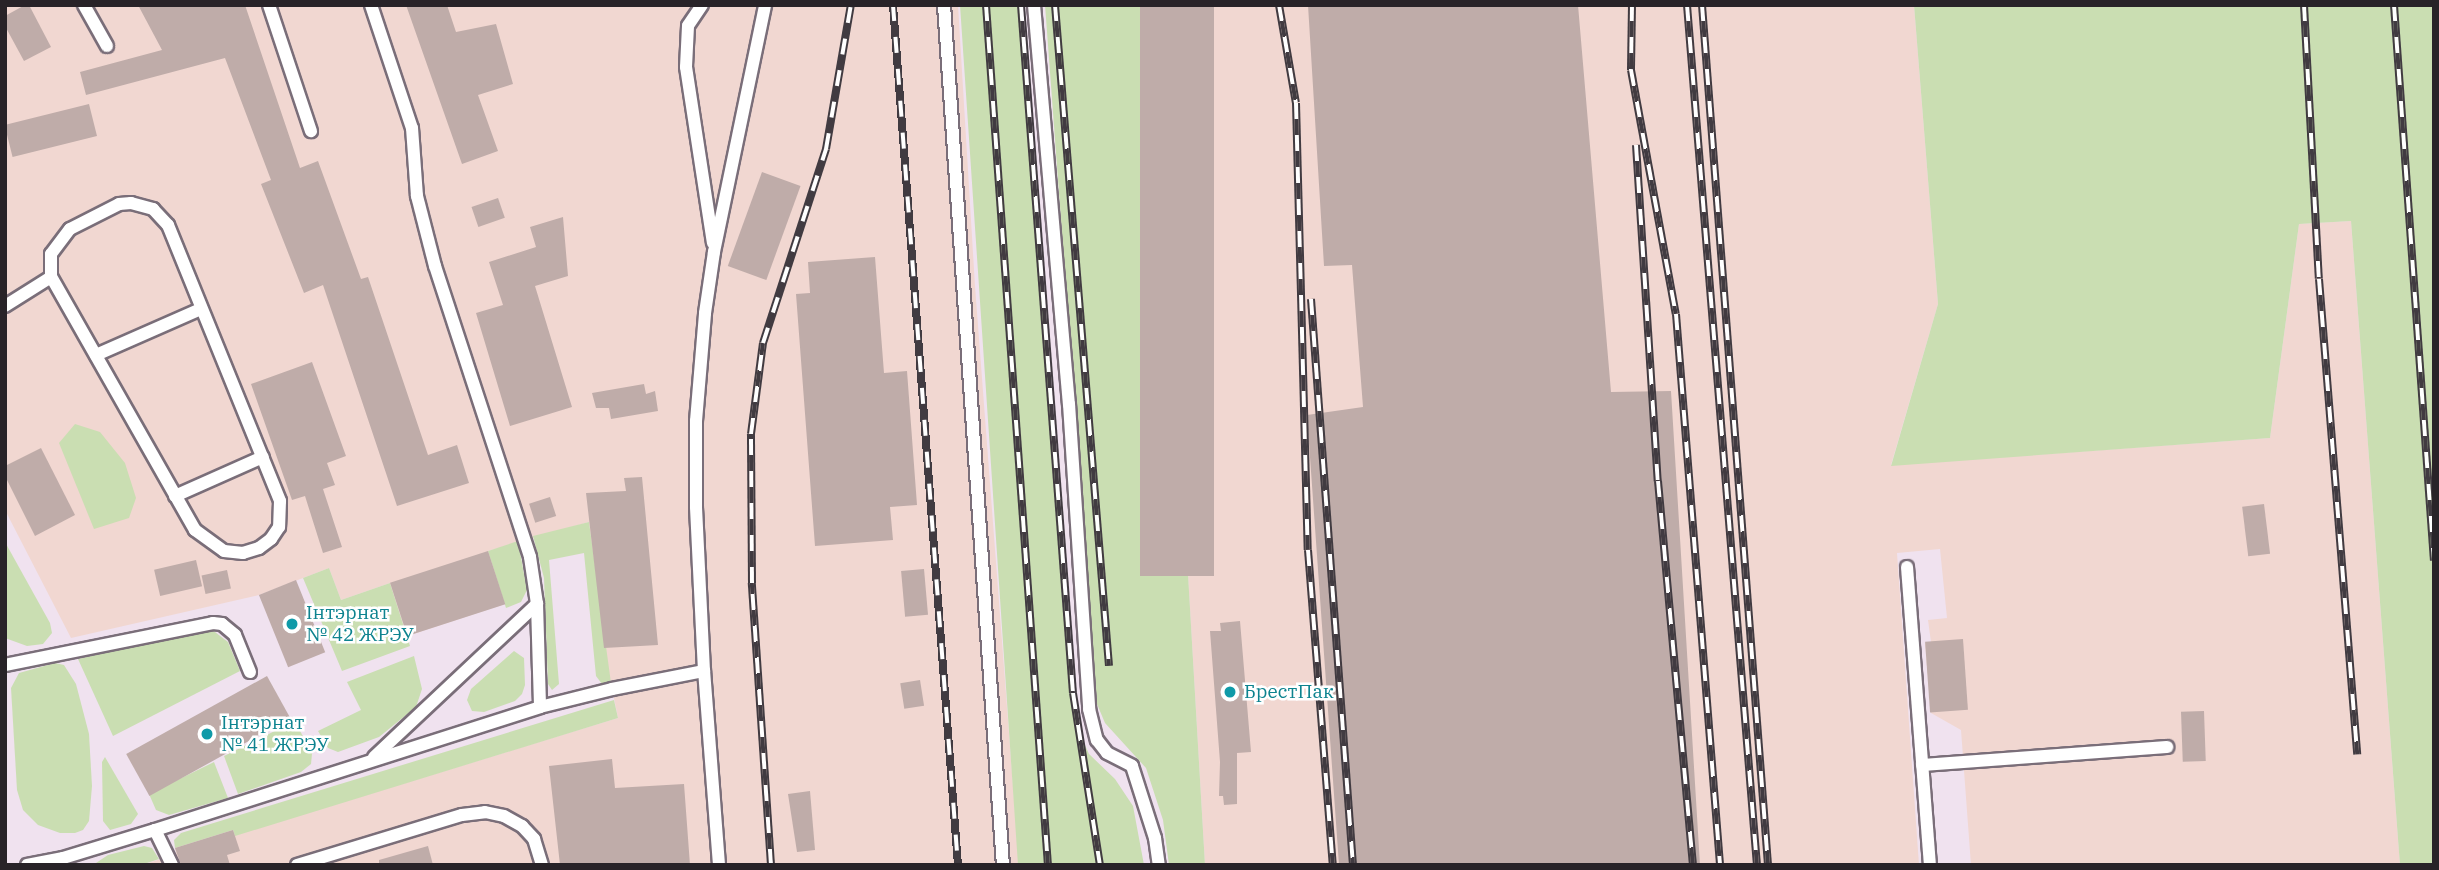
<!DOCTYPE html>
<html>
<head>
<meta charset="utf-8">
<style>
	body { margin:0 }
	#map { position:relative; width:2439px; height:870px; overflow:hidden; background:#f0e2ef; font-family:"IBM Plex Serif",serif }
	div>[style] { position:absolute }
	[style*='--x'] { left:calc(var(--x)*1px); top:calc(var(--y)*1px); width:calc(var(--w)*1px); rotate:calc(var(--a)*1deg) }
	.industrial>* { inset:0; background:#f1d7d1 }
	.green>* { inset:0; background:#cadeb2 }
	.building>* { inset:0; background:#bfaca9; transform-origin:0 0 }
	.roads { filter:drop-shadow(2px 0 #7a6e79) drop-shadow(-2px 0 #7a6e79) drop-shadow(0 2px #7a6e79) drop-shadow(0 -2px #7a6e79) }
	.service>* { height:12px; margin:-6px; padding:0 6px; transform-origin:6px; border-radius:6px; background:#fff }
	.rail>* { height:8px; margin-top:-4px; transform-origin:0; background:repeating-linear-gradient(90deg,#fff 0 16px,#413b41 0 32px); box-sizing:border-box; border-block:2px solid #413b41 }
	.dots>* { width:19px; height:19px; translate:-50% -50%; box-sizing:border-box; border:4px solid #fff; border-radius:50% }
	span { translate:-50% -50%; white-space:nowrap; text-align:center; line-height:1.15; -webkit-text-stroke:5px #fff; paint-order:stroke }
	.culture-label { font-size:19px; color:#0d838f }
	.left { translate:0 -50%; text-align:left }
	.frame { position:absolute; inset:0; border:7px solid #282328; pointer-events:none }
</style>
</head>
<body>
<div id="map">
	<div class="industrial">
		<i style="clip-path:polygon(5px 5px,958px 5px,975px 286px,1019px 865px,142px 865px,176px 854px,175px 848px,233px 830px,235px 835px,618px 718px,604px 648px,589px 522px,488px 551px,505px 604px,407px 636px,390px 583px,341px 600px,329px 568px,259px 595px,71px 638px,5px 510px)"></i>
		<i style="clip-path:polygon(1140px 5px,1914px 5px,1938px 304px,1891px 465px,2270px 438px,2299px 224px,2351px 221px,2400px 865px,1971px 865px,1961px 730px,1931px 713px,1925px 643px,1931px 642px,1928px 620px,1947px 618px,1940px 549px,1897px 553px,1919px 865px,1205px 865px,1188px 574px)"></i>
	</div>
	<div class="green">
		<i style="clip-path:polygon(960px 5px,1021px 5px,1073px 693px,1080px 734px,1089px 754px,1115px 779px,1133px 806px,1144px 865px,1018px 865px)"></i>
		<i style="clip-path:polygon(1045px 5px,1140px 5px,1188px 574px,1205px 865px,1169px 865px,1163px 820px,1146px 768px,1105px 723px,1097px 704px)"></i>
		<i style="clip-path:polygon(1914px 5px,2434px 5px,2434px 865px,2400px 865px,2351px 221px,2299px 224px,2270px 438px,1891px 466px,1938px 304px)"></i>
		<i style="clip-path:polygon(75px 424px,100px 432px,125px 463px,136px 498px,129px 518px,94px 529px,59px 443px)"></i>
		<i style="clip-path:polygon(589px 522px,611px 683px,602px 684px,596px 676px,584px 553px,549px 560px,559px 684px,552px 690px,548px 684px,544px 578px,533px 536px)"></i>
		<i style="clip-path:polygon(518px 541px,527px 590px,521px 602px,506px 608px,488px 551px)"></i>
		<i style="clip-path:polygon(5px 542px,50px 623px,52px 633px,43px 644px,27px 646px,5px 638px)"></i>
		<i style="clip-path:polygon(329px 568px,341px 600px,390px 583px,410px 646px,342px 671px,303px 578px)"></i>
		<i style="clip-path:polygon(211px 629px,228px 642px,240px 671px,113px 736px,78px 659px)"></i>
		<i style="clip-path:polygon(514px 651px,524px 658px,525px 685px,522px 694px,515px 701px,484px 712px,472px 711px,467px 700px,471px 689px)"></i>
		<i style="clip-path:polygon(414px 656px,422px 689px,416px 707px,379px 737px,338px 752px,328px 748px,318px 731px,361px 710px,347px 682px)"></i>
		<i style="clip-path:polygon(55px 663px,64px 665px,76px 684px,89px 734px,92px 786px,89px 821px,83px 830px,75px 833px,60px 833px,38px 825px,23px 810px,17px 790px,11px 688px,19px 673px)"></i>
		<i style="clip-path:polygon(614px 700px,618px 718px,235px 836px,233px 830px,175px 848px,174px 840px,181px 833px)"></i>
		<i style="clip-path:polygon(295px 721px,312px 754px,311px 764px,301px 772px,238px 794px,224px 756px)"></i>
		<i style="clip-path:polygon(105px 757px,138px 814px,131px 824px,110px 830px,103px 821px,102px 762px)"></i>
		<i style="clip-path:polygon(214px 762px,228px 798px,169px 815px,156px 810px,149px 794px)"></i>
		<i style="clip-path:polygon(144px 846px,152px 848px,159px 859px,141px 865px,93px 865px,108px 855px)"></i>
	</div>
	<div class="building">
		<i style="clip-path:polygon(25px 5px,29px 5px,51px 47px,24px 61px,5px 26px,5px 16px)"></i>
		<i style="clip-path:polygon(138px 5px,245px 5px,300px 168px,318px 161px,361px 279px,368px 277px,428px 455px,457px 445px,469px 483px,397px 506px,323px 285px,304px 293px,261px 184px,271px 180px,225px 58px,86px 95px,80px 72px,162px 50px)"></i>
		<i style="clip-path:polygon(406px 5px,447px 5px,456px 32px,496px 24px,513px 84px,478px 95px,498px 151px,462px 164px)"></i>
		<i style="left:1140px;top:5px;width:74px;height:571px"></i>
		<i style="clip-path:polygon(1308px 5px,1578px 5px,1611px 392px,1671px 391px,1700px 865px,1339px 865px,1307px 415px,1363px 407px,1352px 265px,1324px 266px)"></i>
		<i style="left:89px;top:104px;width:33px;height:87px;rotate:76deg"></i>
		<i style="left:762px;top:172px;width:41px;height:100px;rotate:20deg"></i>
		<i style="left:498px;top:198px;width:21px;height:28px;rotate:71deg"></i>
		<i style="clip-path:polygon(563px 217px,568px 276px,535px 286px,572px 407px,510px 426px,476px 313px,503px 305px,489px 262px,536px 247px,530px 227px)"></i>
		<i style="clip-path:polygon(875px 257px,884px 373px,907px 371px,917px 505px,890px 507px,893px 540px,815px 546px,796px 294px,810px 293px,808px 262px)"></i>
		<i style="clip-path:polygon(312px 362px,346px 456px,327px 463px,335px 485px,323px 489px,342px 547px,323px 553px,305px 496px,292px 500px,251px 384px)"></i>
		<i style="clip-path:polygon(644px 384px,646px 394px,655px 391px,658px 411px,611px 419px,609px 408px,596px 408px,592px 393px)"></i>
		<i style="clip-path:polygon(41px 448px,75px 515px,35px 536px,5px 476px,5px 466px)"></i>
		<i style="clip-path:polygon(642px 477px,658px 645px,604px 648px,586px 493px,626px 491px,624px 478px)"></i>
		<i style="left:550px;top:497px;width:20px;height:22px;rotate:72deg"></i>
		<i style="left:2264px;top:504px;width:50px;height:22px;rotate:83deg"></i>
		<i style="left:488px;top:551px;width:56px;height:103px;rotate:72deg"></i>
		<i style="left:196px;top:560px;width:27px;height:43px;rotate:77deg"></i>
		<i style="left:924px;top:569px;width:46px;height:23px;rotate:85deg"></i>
		<i style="left:227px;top:570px;width:19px;height:26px;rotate:78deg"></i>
		<i style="left:296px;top:580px;width:78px;height:40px;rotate:68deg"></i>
		<i style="clip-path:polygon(1240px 621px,1251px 752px,1237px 753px,1237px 804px,1224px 805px,1223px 796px,1219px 796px,1220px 762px,1210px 631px,1221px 631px,1220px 623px)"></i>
		<i style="left:1963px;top:639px;width:71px;height:38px;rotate:86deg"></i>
		<i style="left:267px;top:676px;width:48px;height:161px;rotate:61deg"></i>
		<i style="left:920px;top:680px;width:26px;height:20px;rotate:81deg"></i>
		<i style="left:2204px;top:711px;width:50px;height:23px;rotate:88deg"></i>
		<i style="clip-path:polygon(612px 759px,615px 788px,684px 784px,690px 865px,560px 865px,549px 766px)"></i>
		<i style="clip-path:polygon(810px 791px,815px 850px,797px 852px,788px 794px)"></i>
		<i style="clip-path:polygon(233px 830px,240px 851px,227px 855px,230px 865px,181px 865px,175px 848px)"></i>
		<i style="clip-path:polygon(428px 846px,433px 865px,379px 865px,379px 860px)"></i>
	</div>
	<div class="roads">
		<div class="service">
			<i style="--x:84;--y:5;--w:47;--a:60.7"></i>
			<i style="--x:269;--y:5;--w:133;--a:71.6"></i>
			<i style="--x:371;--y:5;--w:130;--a:71.6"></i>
			<i style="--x:412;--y:128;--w:68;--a:85.8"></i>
			<i style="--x:417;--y:196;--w:72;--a:75.6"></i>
			<i style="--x:435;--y:266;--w:306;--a:71.9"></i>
			<i style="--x:530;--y:557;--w:48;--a:81.5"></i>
			<i style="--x:537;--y:604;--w:103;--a:88.3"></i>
			<i style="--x:702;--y:5;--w:25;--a:124"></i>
			<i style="--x:688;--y:26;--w:41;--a:92.8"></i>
			<i style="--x:686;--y:67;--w:178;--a:81.3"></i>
			<i style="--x:944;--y:5;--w:862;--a:86.08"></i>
			<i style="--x:1034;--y:5;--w:401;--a:85"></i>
			<i style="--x:1069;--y:404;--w:306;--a:86.2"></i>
			<i style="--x:1089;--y:709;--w:32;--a:76"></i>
			<i style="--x:1097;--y:740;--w:16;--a:52"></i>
			<i style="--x:1107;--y:753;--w:28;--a:27"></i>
			<i style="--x:1132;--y:766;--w:76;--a:72.3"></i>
			<i style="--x:1155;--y:838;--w:27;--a:82"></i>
			<i style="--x:131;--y:203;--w:23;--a:15"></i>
			<i style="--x:153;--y:209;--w:22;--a:47"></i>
			<i style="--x:168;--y:225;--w:298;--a:67.9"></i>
			<i style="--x:280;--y:501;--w:26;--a:92"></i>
			<i style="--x:279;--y:527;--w:14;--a:124"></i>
			<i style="--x:271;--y:539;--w:15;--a:143"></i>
			<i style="--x:259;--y:548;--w:17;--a:163"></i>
			<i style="--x:243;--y:553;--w:19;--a:-174"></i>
			<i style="--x:224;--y:551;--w:36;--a:-144"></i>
			<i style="--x:195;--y:530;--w:291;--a:-119.6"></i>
			<i style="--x:51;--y:277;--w:23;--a:-90"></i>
			<i style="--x:51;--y:254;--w:31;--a:-53"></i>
			<i style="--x:70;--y:229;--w:55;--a:-27"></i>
			<i style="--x:119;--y:204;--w:12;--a:-5"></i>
			<i style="--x:5;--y:306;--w:54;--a:-32.2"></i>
			<i style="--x:96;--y:355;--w:115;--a:-23.7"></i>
			<i style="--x:175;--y:496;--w:96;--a:-23.9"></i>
			<i style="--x:1907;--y:567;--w:299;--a:85.6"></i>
			<i style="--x:5;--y:665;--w:212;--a:-11.4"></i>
			<i style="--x:213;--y:623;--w:9;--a:6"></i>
			<i style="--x:222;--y:624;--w:17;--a:40"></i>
			<i style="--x:235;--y:635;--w:40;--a:68"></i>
			<i style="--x:374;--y:757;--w:224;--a:-43.2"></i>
			<i style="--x:1922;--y:765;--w:246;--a:-4.2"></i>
			<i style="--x:155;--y:830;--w:39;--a:64"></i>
			<i style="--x:27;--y:865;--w:37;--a:-11"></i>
			<i style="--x:63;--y:858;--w:96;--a:-16.9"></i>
			<i style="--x:155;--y:830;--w:404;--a:-17.7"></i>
			<i style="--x:540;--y:707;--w:74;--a:-14"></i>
			<i style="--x:612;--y:689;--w:94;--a:-11.1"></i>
			<i style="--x:297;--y:865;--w:172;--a:-16.9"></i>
			<i style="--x:462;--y:815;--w:23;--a:-7"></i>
			<i style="--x:485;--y:812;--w:19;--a:12"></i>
			<i style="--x:504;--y:816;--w:21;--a:29"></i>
			<i style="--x:522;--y:826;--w:18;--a:47"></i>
			<i style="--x:534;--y:839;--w:27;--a:73"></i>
			<i style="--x:719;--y:865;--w:195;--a:-94.4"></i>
			<i style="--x:704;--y:671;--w:164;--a:-92.8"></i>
			<i style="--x:696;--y:507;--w:86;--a:-90"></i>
			<i style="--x:696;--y:421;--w:108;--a:-85.2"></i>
			<i style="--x:705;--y:313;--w:62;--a:-81.6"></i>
			<i style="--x:714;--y:252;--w:252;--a:-78.3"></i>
		</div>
	</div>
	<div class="rail">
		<i style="--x:893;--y:5;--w:862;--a:85.68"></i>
		<i style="--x:986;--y:5;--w:862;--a:85.88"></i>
		<i style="--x:1021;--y:5;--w:690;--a:85.68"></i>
		<i style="--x:1073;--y:693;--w:174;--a:81.1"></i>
		<i style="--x:1055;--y:5;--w:663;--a:85.33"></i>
		<i style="--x:1279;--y:5;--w:99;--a:80.2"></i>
		<i style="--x:1296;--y:103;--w:447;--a:88.5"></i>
		<i style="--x:1308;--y:550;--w:316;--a:85.5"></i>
		<i style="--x:1632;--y:5;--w:65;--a:90.9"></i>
		<i style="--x:1631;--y:70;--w:248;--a:79.6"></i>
		<i style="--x:1676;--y:314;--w:553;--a:85.43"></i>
		<i style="--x:1687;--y:5;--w:863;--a:85.35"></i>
		<i style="--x:1702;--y:5;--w:863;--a:85.61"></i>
		<i style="--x:2304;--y:5;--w:274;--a:86.9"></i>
		<i style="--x:2319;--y:279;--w:477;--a:85.4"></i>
		<i style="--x:2394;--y:5;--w:557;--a:85.89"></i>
		<i style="--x:1636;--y:145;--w:337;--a:86.3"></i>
		<i style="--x:1658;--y:481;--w:386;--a:84.8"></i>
		<i style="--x:1311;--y:299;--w:568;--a:85.76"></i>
		<i style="--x:771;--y:865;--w:283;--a:-93.9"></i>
		<i style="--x:752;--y:583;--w:149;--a:-90.4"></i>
		<i style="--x:751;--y:434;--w:92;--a:-82.5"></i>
		<i style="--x:763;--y:343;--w:204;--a:-72"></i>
		<i style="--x:826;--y:149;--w:146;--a:-80.2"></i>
	</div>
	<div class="dots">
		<i style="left:292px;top:624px;background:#0f9aa8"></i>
		<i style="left:1230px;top:692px;background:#0f9aa8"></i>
		<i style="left:207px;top:734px;background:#0f9aa8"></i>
	</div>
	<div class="culture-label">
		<span class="left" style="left:306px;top:624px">Інтэрнат<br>№ 42 ЖРЭУ</span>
		<span class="left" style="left:1244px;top:692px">БрестПак</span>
		<span class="left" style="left:221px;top:734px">Інтэрнат<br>№ 41 ЖРЭУ</span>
	</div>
	<div class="frame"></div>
</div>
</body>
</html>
